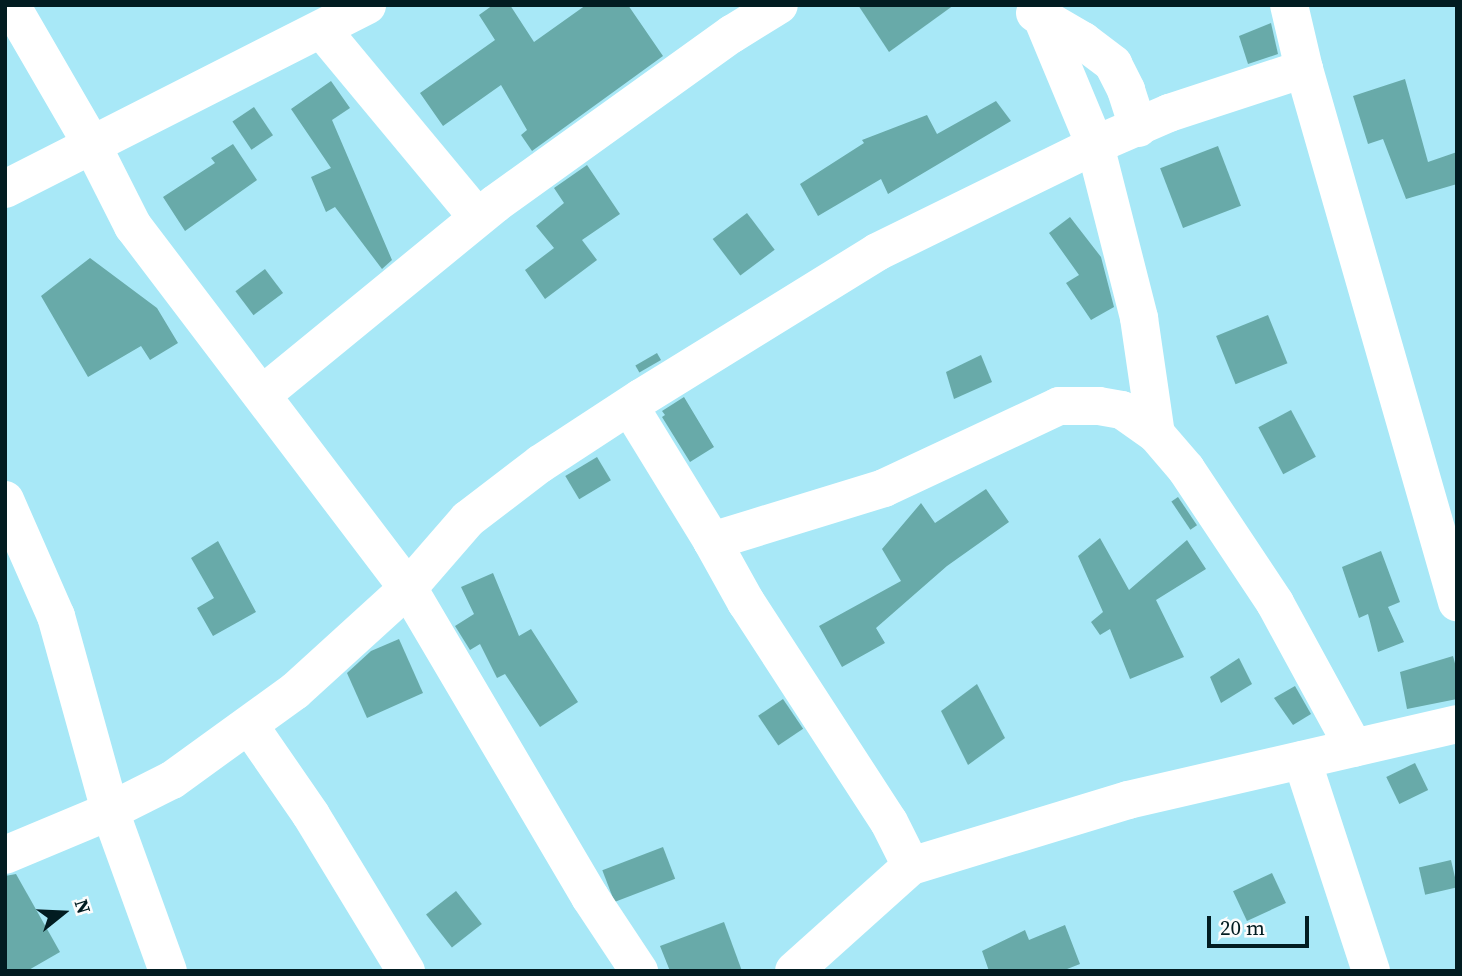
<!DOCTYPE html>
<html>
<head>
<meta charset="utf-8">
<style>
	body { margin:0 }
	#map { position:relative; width:1462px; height:976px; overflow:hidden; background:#a8e8f7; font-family:"Source Serif 4",serif }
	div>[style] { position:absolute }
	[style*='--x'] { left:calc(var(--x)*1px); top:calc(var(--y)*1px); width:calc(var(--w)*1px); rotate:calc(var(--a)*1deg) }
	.building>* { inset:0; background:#68aaa9; transform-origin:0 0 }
	.minor>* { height:38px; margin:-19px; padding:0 19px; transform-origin:19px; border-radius:19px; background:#fff }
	span { translate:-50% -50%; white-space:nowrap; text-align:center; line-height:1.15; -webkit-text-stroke:5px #fcfcfc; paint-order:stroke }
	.frame { position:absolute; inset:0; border:7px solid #021c21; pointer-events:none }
	.north { position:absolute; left:28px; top:878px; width:70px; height:70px; -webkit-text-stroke:5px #fcfcfc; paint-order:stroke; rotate:72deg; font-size:19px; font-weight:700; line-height:28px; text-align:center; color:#021c21 }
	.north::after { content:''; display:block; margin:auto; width:24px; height:32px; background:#021c21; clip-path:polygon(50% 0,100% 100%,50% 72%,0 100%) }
	.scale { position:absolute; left:1207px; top:916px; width:102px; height:32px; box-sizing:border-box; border:4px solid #021c21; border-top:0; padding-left:9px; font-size:21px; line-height:24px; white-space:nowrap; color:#021c21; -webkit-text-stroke:5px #fcfcfc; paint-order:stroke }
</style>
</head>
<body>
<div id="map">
	<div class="building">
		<i style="clip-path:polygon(493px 5px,510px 5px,534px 42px,586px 5px,628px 5px,663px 56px,532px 151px,521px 135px,527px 130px,501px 85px,443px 126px,420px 93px,495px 40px,479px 15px)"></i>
		<i style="clip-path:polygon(858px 5px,954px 5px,889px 52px)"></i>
		<i style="clip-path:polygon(1271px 23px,1278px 54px,1248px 64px,1239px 36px)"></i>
		<i style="clip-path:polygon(1405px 79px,1428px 162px,1457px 152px,1457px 184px,1406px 199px,1383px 139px,1368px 144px,1353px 96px)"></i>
		<i style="clip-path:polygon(331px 81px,350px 108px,332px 120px,392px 260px,382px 269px,335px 207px,326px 212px,311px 177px,331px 168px,291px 109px)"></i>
		<i style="clip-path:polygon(996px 101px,1011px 121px,888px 194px,881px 179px,818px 216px,800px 184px,864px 143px,862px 140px,927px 115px,937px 134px)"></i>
		<i style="left:254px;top:107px;width:34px;height:26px;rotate:56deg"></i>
		<i style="clip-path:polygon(233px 144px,257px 180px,185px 231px,163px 197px,215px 163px,211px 158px)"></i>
		<i style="left:1218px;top:146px;width:64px;height:62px;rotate:69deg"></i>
		<i style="clip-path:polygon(587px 165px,620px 214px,582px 240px,597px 260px,545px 299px,525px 270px,554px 248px,536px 226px,564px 203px,554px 188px)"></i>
		<i style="left:747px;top:213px;width:46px;height:43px;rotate:53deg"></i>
		<i style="clip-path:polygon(1070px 217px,1101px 257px,1114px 307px,1091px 320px,1066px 283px,1079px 275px,1049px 233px)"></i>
		<i style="clip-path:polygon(90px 258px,157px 308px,178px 343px,150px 360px,141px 346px,88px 377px,41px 296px)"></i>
		<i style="left:265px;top:269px;width:30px;height:37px;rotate:53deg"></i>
		<i style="left:1268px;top:315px;width:52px;height:56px;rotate:68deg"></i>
		<i style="left:657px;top:353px;width:8px;height:25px;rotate:60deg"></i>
		<i style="clip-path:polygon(981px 355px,992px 382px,954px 399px,946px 372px)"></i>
		<i style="clip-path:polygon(684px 397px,714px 447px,690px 462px,662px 417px,665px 415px,662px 411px)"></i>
		<i style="left:1291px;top:410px;width:53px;height:37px;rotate:62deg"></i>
		<i style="left:597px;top:457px;width:27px;height:37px;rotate:59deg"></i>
		<i style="clip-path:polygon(986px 489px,1009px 522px,947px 566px,876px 628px,885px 643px,842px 667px,819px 626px,901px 581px,882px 549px,921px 503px,935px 523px)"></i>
		<i style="left:1178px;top:497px;width:34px;height:8px;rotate:56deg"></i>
		<i style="clip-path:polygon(1100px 538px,1129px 590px,1187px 540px,1206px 569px,1156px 600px,1184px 657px,1130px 679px,1110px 629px,1100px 635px,1091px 622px,1103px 612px,1078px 556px)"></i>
		<i style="clip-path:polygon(218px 541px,256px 612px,213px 636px,197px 608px,214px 598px,191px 558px)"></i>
		<i style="clip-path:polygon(1381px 551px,1400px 602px,1388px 607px,1404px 642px,1378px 652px,1368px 614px,1359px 618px,1342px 567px)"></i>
		<i style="clip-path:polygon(493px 573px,519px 636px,531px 629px,578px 702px,540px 727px,505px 674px,497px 678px,480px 644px,470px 650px,455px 626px,474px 614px,461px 587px)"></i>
		<i style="clip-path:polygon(399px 639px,423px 693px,367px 718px,347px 673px,371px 651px)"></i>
		<i style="clip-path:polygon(1453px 656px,1457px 671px,1457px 699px,1407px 709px,1400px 672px)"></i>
		<i style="clip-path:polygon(1239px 658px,1252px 684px,1221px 703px,1210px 677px)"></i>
		<i style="clip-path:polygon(977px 684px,1005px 738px,968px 765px,941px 711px)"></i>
		<i style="clip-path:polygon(1295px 686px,1311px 714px,1293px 725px,1274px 698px)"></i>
		<i style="left:783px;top:699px;width:36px;height:30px;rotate:56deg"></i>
		<i style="left:1415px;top:763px;width:30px;height:32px;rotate:64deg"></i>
		<i style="left:663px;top:847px;width:34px;height:65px;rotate:69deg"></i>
		<i style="left:1451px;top:860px;width:28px;height:33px;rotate:77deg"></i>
		<i style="left:1272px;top:873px;width:33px;height:43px;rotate:65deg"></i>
		<i style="clip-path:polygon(16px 874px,60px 952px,27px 971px,5px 971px,5px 876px)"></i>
		<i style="left:456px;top:891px;width:42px;height:38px;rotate:52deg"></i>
		<i style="clip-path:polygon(724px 922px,742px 971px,670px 971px,660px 946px)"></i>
		<i style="clip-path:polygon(1065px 925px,1080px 964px,1062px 971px,989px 971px,982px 951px,1025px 930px,1029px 940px)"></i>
	</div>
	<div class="minor">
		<i style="--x:11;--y:5;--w:162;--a:59.9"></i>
		<i style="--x:92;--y:145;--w:91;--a:63.2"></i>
		<i style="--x:133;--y:226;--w:455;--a:52.8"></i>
		<i style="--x:408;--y:588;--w:359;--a:59.5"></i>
		<i style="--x:590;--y:897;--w:89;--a:56.5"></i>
		<i style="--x:1289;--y:5;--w:66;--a:76.8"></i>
		<i style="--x:1304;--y:69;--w:555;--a:73.98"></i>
		<i style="--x:1035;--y:13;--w:56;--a:30.3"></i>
		<i style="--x:1083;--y:41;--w:38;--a:37"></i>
		<i style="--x:1113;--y:64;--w:29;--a:63"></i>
		<i style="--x:1126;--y:90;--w:40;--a:72"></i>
		<i style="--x:1043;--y:20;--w:135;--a:67.4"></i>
		<i style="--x:1095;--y:145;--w:179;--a:75.7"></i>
		<i style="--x:1139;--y:318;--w:117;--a:81.7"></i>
		<i style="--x:322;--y:30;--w:244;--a:50.3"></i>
		<i style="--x:5;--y:189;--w:406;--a:-26.9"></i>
		<i style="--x:263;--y:394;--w:300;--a:-39.3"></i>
		<i style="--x:495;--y:204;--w:292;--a:-35.7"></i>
		<i style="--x:732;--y:34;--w:55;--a:-31.7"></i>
		<i style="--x:630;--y:407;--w:157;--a:58.5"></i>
		<i style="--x:712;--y:541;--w:180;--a:-17.1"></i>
		<i style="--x:884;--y:488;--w:193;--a:-25.1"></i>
		<i style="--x:1059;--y:406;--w:40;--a:0"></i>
		<i style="--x:1099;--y:406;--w:23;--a:10"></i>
		<i style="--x:1122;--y:410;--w:42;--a:35.2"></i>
		<i style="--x:1156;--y:434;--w:46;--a:49.4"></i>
		<i style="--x:1186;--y:469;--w:161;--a:56.4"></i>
		<i style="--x:1275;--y:603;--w:165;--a:61.4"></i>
		<i style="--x:5;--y:500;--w:127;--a:66.3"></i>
		<i style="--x:56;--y:616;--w:202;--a:74.5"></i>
		<i style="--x:110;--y:811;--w:170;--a:70.1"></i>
		<i style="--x:712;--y:541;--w:70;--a:60.9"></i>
		<i style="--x:746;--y:602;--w:262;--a:57"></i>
		<i style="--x:889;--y:822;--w:49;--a:63.4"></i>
		<i style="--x:249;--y:725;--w:109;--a:55.4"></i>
		<i style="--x:311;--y:815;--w:183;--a:58.7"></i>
		<i style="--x:1302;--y:760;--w:222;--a:71.9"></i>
		<i style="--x:5;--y:855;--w:114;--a:-22.7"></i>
		<i style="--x:110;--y:811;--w:69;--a:-26.6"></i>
		<i style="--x:172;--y:780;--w:152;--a:-35.9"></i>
		<i style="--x:295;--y:691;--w:153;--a:-42.3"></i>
		<i style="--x:408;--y:588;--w:91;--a:-49"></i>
		<i style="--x:468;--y:519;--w:91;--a:-37.4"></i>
		<i style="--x:540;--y:464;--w:121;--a:-33.2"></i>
		<i style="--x:641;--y:398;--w:278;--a:-31.7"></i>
		<i style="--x:877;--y:252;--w:243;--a:-26.1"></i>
		<i style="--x:1095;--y:145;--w:81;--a:-23.4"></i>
		<i style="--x:1169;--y:113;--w:142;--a:-18.1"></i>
		<i style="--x:794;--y:971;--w:157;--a:-41.9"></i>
		<i style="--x:911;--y:866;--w:227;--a:-16.9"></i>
		<i style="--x:1128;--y:800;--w:338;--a:-13"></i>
	</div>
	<div class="frame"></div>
	<div class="north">N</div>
	<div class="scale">20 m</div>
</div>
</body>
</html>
